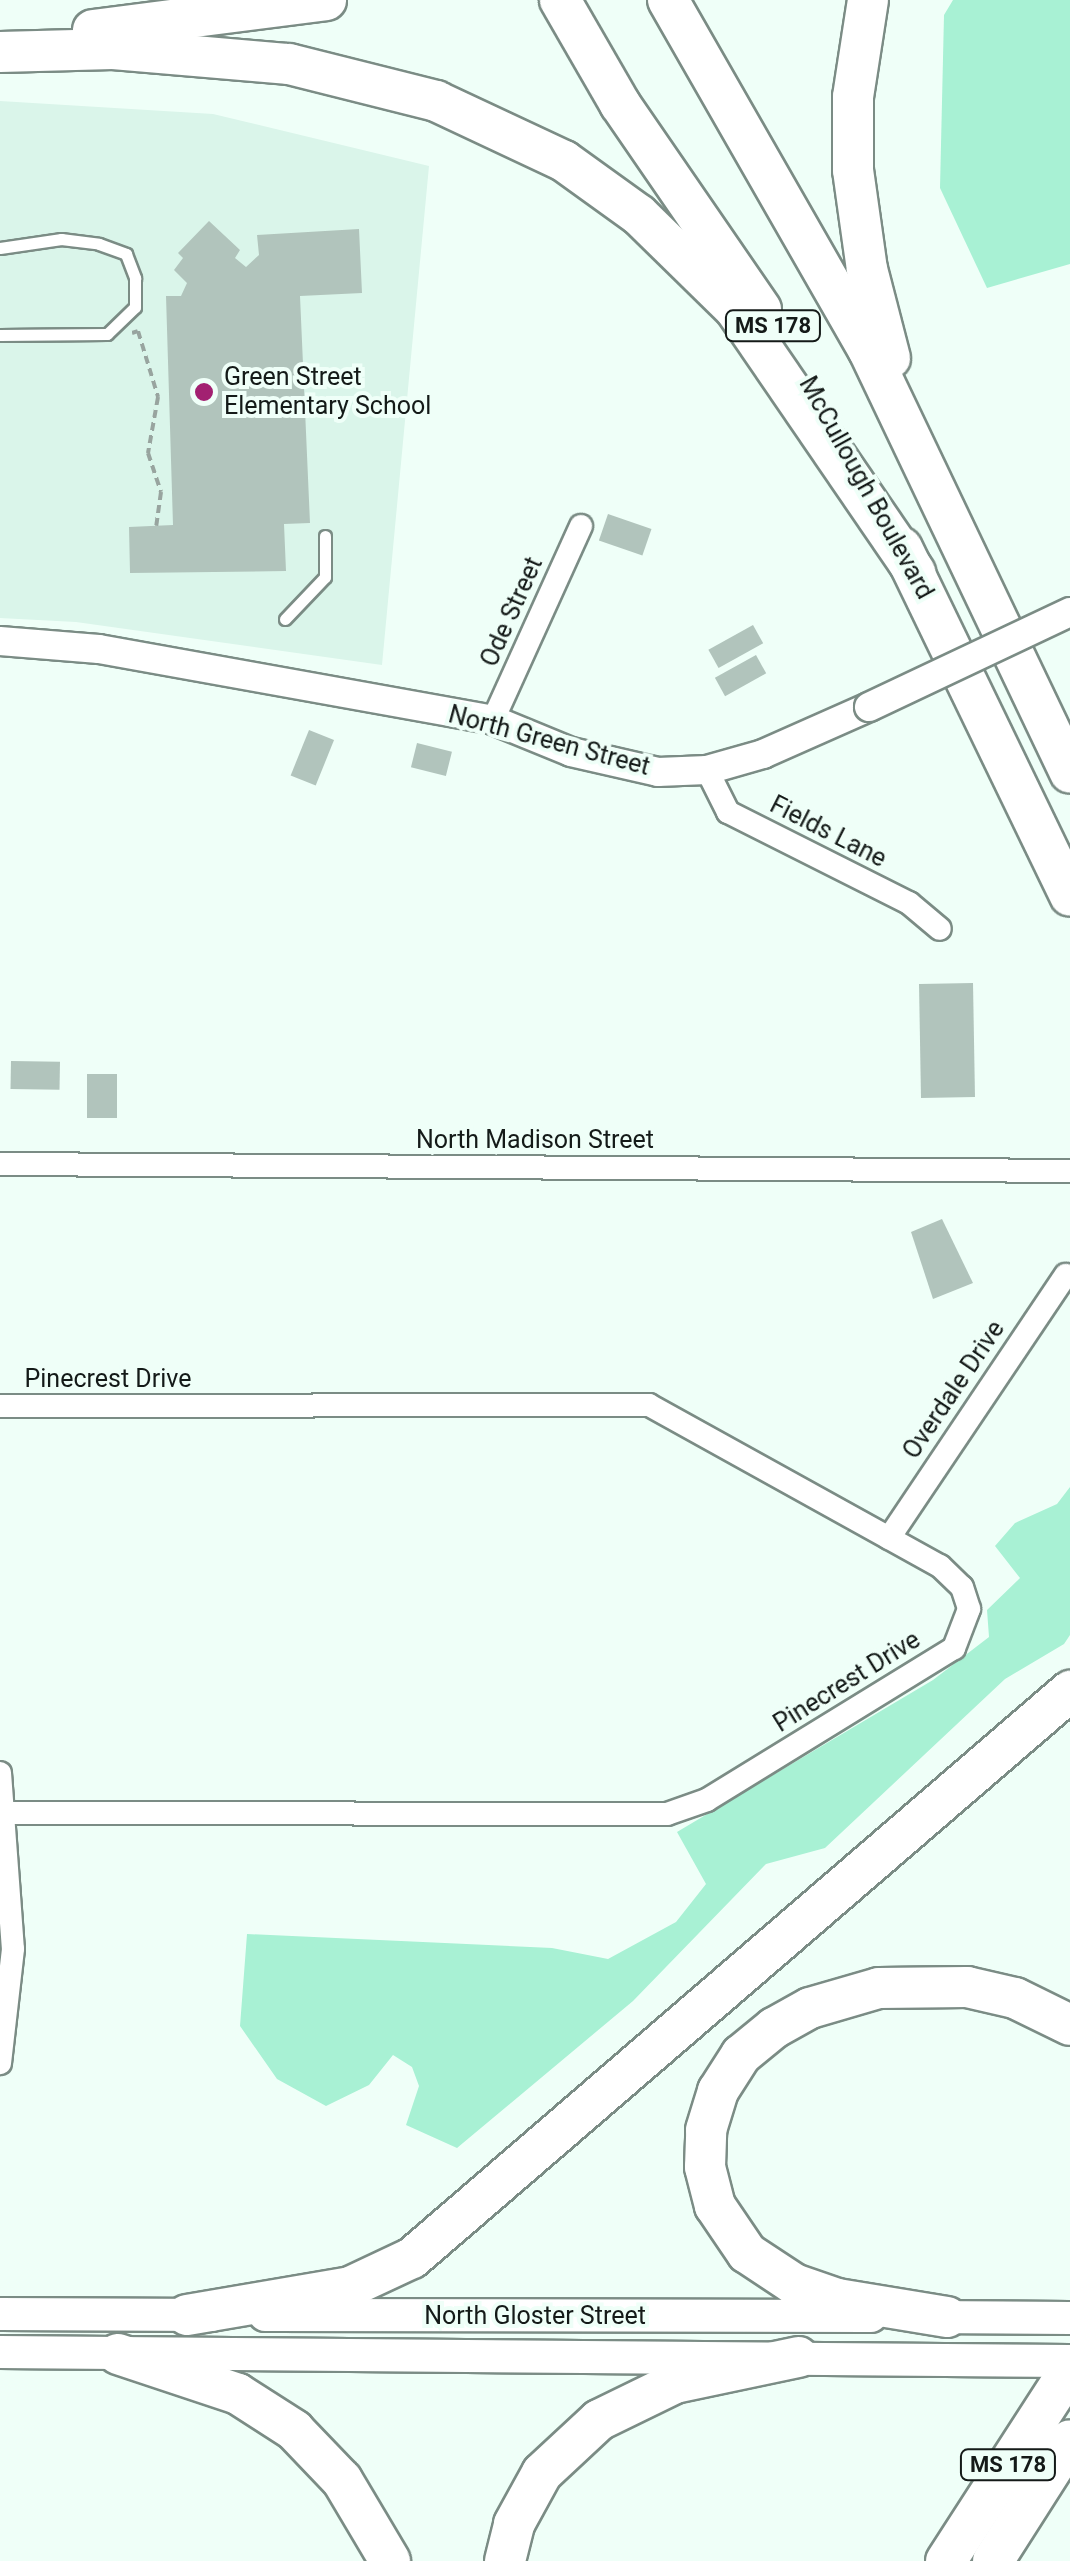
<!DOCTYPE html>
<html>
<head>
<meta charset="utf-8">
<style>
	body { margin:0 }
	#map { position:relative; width:1070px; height:2561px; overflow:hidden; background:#effff8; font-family:Roboto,sans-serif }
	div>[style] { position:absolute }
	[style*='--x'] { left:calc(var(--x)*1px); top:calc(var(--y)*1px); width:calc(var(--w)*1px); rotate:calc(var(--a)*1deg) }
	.built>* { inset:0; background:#daf5ea }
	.green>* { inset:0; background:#a8f1d4 }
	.building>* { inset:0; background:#b1c4bc; transform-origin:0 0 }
	.path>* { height:4px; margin-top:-2px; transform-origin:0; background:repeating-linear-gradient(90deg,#98a49f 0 8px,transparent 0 13px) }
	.roads { filter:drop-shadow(2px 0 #7b8c85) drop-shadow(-2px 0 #7b8c85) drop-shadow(0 2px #7b8c85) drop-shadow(0 -2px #7b8c85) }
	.service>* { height:11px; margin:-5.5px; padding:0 5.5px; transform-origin:5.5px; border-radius:5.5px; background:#fff }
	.minor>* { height:22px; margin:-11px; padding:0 11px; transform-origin:11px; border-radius:11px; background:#fff }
	.tertiary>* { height:28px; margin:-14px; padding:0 14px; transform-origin:14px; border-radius:14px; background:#fff }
	.secondary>* { height:32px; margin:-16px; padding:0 16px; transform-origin:16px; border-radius:16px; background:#fff }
	.motorway>* { height:40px; margin:-20px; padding:0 20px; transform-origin:20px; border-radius:20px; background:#fff }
	.bridges { filter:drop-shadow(2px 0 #7b8c85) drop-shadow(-2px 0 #7b8c85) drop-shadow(0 2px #7b8c85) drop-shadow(0 -2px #7b8c85) }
	.tertiary-bridge>* { height:28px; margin:-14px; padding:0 14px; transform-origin:14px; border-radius:14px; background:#fff }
	.dots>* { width:28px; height:28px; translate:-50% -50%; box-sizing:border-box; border:5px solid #effff8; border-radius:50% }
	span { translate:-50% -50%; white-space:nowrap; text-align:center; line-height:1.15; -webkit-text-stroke:8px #effff8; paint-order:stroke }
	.shield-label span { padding:2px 8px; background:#effff8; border:2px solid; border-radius:8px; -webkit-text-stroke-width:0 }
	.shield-label { font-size:22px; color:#141a18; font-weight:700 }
	.poi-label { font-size:25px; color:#141a18 }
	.left { translate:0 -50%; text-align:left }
	.street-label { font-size:25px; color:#141a18 }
</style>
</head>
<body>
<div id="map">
	<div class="built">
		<i style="clip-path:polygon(0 101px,213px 114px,429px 166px,382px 665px,76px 622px,0 618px)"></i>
	</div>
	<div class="green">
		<i style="clip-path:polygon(953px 0,1070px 0,1070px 264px,987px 288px,940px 188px,944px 15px)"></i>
		<i style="clip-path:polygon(1070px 1487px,1070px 1635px,1064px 1644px,1005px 1679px,825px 1848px,766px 1864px,633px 2001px,457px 2148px,406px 2125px,419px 2086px,412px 2067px,393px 2055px,369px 2085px,326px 2106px,277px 2079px,240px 2026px,247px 1934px,552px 1948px,608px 1959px,676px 1922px,706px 1884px,677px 1832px,933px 1680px,989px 1637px,987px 1610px,1020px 1578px,995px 1546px,1015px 1523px,1057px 1504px)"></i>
	</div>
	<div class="building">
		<i style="clip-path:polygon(209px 221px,240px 250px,235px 258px,246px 267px,259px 255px,257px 235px,359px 229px,362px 293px,300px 296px,310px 523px,284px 524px,286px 571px,130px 573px,129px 527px,173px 525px,166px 296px,181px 296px,187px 283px,174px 270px,183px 258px,178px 253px)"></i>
		<i style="left:608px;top:514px;width:46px;height:28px;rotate:19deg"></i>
		<i style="left:753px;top:625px;width:21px;height:51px;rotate:61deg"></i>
		<i style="left:756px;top:655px;width:21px;height:47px;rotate:61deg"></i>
		<i style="left:309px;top:730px;width:27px;height:49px;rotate:22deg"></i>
		<i style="left:417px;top:743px;width:36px;height:25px;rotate:14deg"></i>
		<i style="left:973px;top:983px;width:114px;height:54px;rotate:89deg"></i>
		<i style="left:11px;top:1061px;width:49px;height:28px;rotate:1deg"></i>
		<i style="left:87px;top:1074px;width:30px;height:44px"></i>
		<i style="clip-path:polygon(942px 1219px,973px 1283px,933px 1299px,911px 1232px)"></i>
	</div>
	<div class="path">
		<i style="--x:132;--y:333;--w:6;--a:-18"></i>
		<i style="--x:138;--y:331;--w:69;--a:73.1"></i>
		<i style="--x:158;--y:397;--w:57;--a:100.1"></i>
		<i style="--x:148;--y:453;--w:41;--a:71.6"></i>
		<i style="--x:161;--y:492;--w:34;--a:98"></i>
	</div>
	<div class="roads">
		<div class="service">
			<i style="--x:0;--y:248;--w:62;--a:-8.4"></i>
			<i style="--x:61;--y:239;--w:38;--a:7"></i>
			<i style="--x:99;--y:244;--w:29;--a:20"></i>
			<i style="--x:126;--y:254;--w:26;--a:69"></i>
			<i style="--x:135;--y:278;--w:29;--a:90"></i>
			<i style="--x:135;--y:307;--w:39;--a:136"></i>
			<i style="--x:107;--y:334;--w:107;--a:179.5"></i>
			<i style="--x:285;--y:619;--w:58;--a:-46.4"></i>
			<i style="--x:325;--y:577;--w:41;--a:-90"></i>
		</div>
		<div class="minor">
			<i style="--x:493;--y:720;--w:213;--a:-65.6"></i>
			<i style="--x:707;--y:770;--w:47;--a:63.4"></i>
			<i style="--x:728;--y:812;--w:203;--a:26.7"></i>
			<i style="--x:909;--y:903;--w:40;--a:40"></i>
			<i style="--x:0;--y:1164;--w:1070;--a:0.37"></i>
			<i style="--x:0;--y:1406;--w:649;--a:-0.09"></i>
			<i style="--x:649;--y:1405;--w:333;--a:29"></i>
			<i style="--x:940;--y:1566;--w:30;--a:44"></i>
			<i style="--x:962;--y:1587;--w:23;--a:72"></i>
			<i style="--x:969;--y:1609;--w:42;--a:111"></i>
			<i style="--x:954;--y:1648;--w:290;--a:148.4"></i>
			<i style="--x:707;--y:1800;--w:42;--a:160.7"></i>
			<i style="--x:667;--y:1814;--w:663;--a:-179.91"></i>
			<i style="--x:889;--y:1538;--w:317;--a:-56.1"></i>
			<i style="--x:0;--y:1773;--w:176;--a:85.8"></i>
			<i style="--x:13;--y:1949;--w:115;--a:96.5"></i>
		</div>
		<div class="tertiary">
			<i style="--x:0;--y:641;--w:99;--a:4.6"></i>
			<i style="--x:99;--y:649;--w:400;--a:10.2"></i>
			<i style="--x:493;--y:720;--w:84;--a:22.3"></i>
			<i style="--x:571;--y:752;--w:89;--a:12.9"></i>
			<i style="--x:658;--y:772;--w:49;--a:-2.3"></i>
			<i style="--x:707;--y:770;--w:58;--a:-15.9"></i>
			<i style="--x:763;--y:754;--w:116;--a:-23.9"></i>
		</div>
		<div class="secondary">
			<i style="--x:0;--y:2314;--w:211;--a:0.3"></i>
			<i style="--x:265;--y:2315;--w:606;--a:0.09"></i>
			<i style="--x:925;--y:2317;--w:145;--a:0.4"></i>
			<i style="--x:0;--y:2352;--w:1070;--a:0.48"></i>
		</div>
		<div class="motorway">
			<i style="--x:560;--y:0;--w:120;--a:60"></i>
			<i style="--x:620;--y:104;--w:249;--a:55.5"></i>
			<i style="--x:668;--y:0;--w:404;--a:60.2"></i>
			<i style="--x:869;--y:351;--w:467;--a:64.5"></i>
			<i style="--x:868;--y:0;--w:98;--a:98.8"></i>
			<i style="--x:853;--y:97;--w:73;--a:90"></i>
			<i style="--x:853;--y:170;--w:100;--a:82"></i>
			<i style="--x:867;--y:269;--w:92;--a:75.5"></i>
			<i style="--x:93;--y:30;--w:235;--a:-7.3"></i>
			<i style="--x:0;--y:52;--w:113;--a:-1.5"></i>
			<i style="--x:113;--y:49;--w:177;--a:4.9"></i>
			<i style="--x:289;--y:64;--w:152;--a:14.1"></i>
			<i style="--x:436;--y:101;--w:141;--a:25.1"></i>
			<i style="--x:564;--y:161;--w:92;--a:35.8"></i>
			<i style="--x:639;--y:215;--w:134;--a:44.4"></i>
			<i style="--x:735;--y:309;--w:319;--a:55.6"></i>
			<i style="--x:902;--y:548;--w:386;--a:64.2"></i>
			<i style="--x:187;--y:2315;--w:165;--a:-9.7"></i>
			<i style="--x:350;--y:2287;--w:68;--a:-25.1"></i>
			<i style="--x:412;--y:2258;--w:869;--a:-40.75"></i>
			<i style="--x:947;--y:2317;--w:111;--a:-170.7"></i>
			<i style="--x:837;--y:2299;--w:46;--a:-160.8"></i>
			<i style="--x:794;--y:2284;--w:56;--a:-146.6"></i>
			<i style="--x:747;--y:2253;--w:57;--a:-124.2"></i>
			<i style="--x:715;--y:2206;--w:40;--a:-104.4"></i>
			<i style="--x:705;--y:2167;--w:37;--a:-88"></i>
			<i style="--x:706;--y:2130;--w:41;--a:-72.9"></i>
			<i style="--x:718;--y:2091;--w:43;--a:-57.4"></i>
			<i style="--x:741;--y:2055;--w:43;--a:-39.3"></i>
			<i style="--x:774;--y:2028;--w:41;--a:-29.1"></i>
			<i style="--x:810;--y:2008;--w:72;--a:-16.2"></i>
			<i style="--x:879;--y:1988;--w:88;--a:-0.7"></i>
			<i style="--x:967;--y:1987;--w:49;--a:12.9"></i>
			<i style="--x:1015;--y:1998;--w:61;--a:26.1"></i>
			<i style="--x:118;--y:2354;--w:126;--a:18.4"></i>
			<i style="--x:238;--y:2394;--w:67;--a:32.7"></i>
			<i style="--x:294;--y:2430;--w:69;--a:46.2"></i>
			<i style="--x:342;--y:2480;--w:94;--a:59.3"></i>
			<i style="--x:505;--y:2561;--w:38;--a:-76"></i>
			<i style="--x:514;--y:2524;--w:58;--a:-61.2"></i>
			<i style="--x:542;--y:2473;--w:78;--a:-42.9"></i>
			<i style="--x:599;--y:2420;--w:85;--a:-26"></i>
			<i style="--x:675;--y:2383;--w:126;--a:-11.9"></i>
			<i style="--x:946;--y:2561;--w:229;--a:-57.1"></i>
			<i style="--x:993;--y:2561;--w:143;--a:-57.5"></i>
		</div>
	</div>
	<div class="bridges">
		<div class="tertiary-bridge">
			<i style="--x:869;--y:707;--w:222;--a:-25.3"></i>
		</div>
	</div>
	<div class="dots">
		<i style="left:204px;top:392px;background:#a22171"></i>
	</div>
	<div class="shield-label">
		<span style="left:773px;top:326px">MS 178</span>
		<span style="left:1008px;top:2465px">MS 178</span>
	</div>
	<div class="poi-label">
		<span class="left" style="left:224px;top:392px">Green Street<br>Elementary School</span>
	</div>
	<div class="street-label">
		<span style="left:866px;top:488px;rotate:61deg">McCullough Boulevard</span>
		<span style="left:512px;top:612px;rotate:-66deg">Ode Street</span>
		<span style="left:549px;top:741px;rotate:15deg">North Green Street</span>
		<span style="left:828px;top:832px;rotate:27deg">Fields Lane</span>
		<span style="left:535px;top:1140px">North Madison Street</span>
		<span style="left:108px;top:1379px">Pinecrest Drive</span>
		<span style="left:954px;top:1390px;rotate:-56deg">Overdale Drive</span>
		<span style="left:847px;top:1682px;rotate:-32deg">Pinecrest Drive</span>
		<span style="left:535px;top:2316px">North Gloster Street</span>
	</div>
</div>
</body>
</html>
